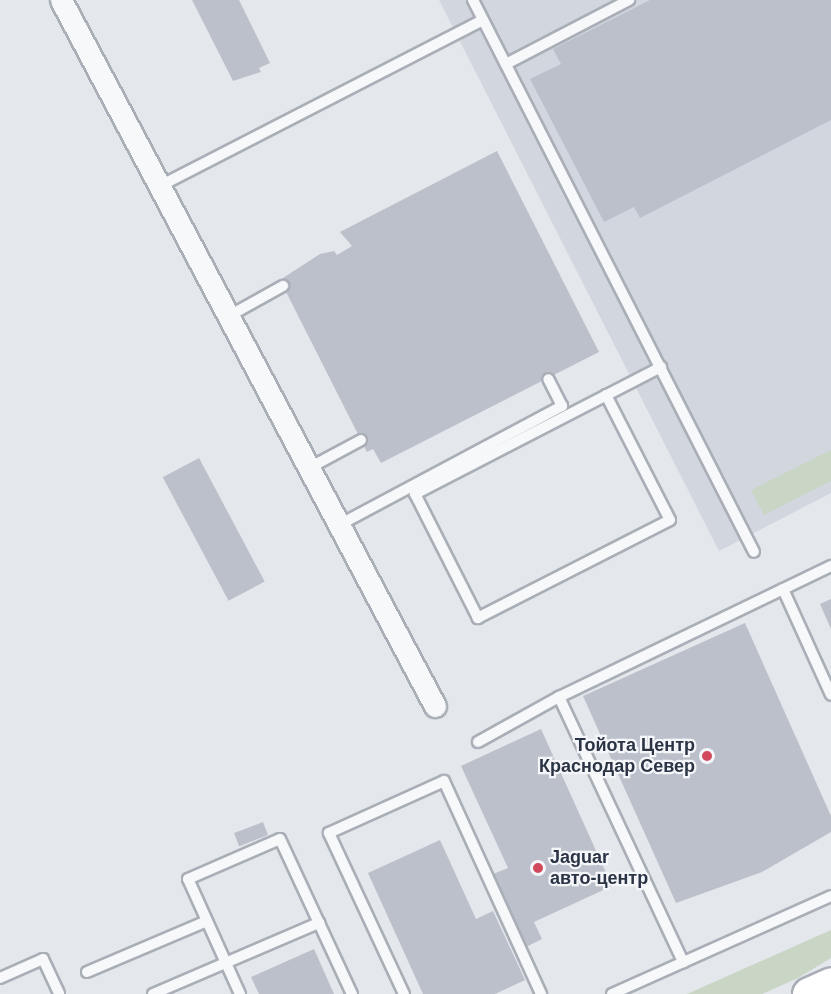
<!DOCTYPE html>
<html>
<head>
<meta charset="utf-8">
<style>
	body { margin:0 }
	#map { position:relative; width:831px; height:994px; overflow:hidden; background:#e4e7ec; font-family:Helvetica,sans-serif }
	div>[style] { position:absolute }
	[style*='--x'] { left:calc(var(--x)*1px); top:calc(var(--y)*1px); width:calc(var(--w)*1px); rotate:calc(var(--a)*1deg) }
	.built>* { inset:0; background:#d2d6de }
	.green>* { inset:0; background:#c9d6c5 }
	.building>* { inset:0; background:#bbc0ca; transform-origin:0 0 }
	.roads { filter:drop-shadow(2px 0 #a9aeb7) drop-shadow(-2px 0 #a9aeb7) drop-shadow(0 2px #a9aeb7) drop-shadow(0 -2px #a9aeb7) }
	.service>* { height:10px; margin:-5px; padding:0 5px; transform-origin:5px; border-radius:5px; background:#f7f8fa }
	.minor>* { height:21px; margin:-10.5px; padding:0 10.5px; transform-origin:10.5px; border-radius:10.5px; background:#f7f8fa }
	.trunk>* { height:33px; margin:-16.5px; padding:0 16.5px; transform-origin:16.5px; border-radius:16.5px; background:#fff }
	.dots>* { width:16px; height:16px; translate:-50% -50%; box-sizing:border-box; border:3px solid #f4f6f9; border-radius:50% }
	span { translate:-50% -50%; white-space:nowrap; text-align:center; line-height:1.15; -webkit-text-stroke:4.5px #f4f6f9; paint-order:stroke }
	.poi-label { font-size:18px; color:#2b3445; font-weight:700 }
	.right { translate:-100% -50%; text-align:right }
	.left { translate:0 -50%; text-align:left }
</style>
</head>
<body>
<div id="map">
	<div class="built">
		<i style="clip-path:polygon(439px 0,831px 0,831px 493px,719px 551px)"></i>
	</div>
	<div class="green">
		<i style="clip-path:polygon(831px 450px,831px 481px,764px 515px,751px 490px)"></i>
		<i style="clip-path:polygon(831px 930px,831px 958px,798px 978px,762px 994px,687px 994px)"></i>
	</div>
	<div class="building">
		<i style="clip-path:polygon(192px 0,239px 0,270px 63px,259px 68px,261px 72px,233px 81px)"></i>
		<i style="clip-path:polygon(650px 0,831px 0,831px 120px,640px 218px,634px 207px,604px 222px,530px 79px,561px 64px,553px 49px)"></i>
		<i style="clip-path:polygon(497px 151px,599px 352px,381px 463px,373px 449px,367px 452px,280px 280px,320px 254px,334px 251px,337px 255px,352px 246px,340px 232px)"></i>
		<i style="left:199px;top:458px;width:140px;height:41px;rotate:62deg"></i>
		<i style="clip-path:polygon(831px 599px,831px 629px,820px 604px)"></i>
		<i style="clip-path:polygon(745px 623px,831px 816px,831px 832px,762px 872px,676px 903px,583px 696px)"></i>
		<i style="clip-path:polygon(541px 729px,612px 886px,534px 922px,542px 939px,526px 947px,493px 874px,508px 868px,461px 766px)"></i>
		<i style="left:263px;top:822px;width:14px;height:31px;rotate:69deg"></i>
		<i style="clip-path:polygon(440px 840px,476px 919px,493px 911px,525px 980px,495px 994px,423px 994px,368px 873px)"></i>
		<i style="clip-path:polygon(314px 949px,334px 994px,259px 994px,251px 977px)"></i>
	</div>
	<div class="roads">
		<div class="service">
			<i style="--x:473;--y:0;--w:619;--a:63.02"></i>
			<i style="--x:506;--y:64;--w:139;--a:-27.5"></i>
			<i style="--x:160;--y:186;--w:363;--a:-27.2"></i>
			<i style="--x:229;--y:316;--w:62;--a:-29.1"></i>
			<i style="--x:606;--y:395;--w:140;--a:62.9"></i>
			<i style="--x:670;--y:520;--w:216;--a:153"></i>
			<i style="--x:478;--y:618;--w:139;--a:-116.9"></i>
			<i style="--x:415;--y:494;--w:277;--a:-27.3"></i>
			<i style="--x:309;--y:468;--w:59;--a:-28.3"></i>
			<i style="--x:339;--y:525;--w:253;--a:-28.1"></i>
			<i style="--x:562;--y:406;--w:30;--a:-117"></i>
			<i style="--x:783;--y:589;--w:116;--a:65.6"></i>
			<i style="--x:559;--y:697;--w:293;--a:64.9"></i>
			<i style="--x:478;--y:742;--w:93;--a:-29.1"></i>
			<i style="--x:559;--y:697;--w:302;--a:-25.7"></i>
			<i style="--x:87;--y:972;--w:130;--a:-23"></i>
			<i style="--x:0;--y:978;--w:47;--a:-23.8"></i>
			<i style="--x:43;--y:959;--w:38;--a:65"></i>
			<i style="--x:153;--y:994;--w:181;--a:-23.2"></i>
			<i style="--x:240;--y:994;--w:126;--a:-114.3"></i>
			<i style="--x:188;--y:879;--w:100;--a:-23.5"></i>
			<i style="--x:280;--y:839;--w:171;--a:65.1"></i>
			<i style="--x:404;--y:994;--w:178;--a:-115"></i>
			<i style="--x:329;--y:833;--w:126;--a:-24.3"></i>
			<i style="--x:444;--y:781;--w:234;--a:65.5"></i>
			<i style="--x:612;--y:994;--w:240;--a:-24.1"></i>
		</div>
		<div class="minor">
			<i style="--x:61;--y:0;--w:799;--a:62.09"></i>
		</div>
		<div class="trunk">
			<i style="--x:809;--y:994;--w:24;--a:-24"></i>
		</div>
	</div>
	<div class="dots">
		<i style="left:707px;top:756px;background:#d1495b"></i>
		<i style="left:538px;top:868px;background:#d1495b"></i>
	</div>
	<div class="poi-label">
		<span class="right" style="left:695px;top:756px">Тойота Центр<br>Краснодар Север</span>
		<span class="left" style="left:550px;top:868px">Jaguar<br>авто-центр</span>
	</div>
</div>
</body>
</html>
